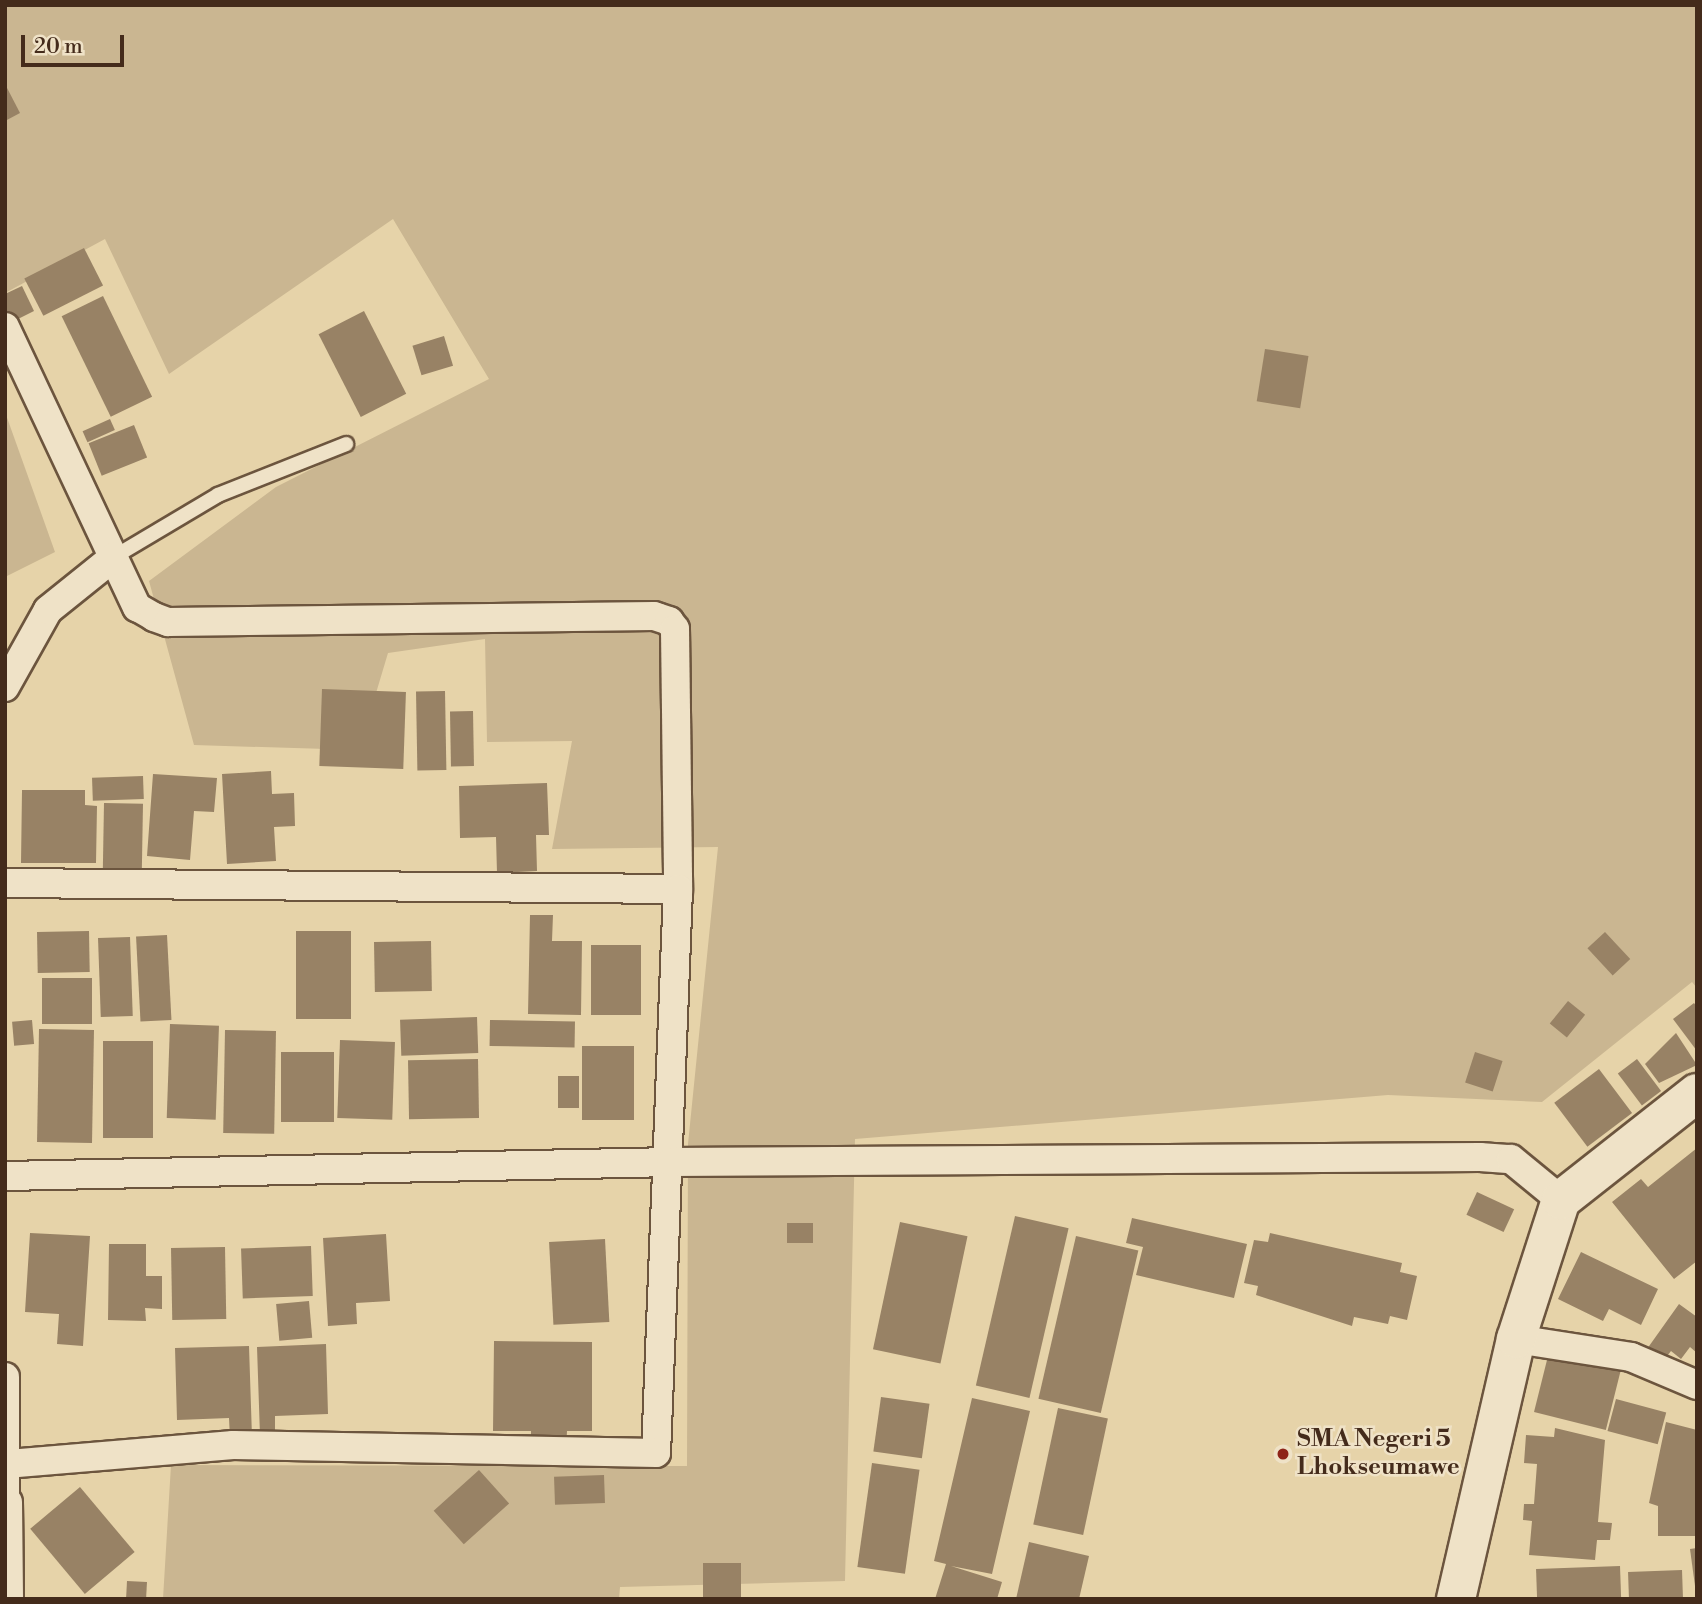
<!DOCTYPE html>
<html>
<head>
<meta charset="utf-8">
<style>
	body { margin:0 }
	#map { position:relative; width:1702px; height:1604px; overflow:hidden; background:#e6d3a9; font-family:"Libre Bodoni",serif }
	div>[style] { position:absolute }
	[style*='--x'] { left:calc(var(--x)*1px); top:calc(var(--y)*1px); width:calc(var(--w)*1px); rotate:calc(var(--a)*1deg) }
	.green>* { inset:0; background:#cab691 }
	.building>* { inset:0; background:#988265; transform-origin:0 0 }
	.roads { filter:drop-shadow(2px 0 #6c553e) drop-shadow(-2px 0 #6c553e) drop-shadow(0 2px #6c553e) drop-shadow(0 -2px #6c553e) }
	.lane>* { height:14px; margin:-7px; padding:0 7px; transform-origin:7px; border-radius:7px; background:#efe2c7 }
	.street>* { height:28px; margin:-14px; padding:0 14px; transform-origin:14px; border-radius:14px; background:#efe2c7 }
	.secondary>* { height:38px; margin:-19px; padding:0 19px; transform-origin:19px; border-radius:19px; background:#efe2c7 }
	.dots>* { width:19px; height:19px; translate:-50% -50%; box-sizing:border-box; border:4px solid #efe2c7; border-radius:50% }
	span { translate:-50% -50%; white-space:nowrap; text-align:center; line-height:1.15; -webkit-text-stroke:5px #efe2c7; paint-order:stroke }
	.poi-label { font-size:24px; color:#442b1b; font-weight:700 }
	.left { translate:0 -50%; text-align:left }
	.frame { position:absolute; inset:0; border:7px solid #442b1b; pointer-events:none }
	.scale { position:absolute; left:21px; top:35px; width:103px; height:32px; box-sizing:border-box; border:4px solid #442b1b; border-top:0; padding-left:9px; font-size:21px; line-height:24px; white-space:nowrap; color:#442b1b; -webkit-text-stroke:5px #efe2c7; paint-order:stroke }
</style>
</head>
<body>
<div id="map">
	<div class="green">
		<i style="clip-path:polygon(5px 5px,1697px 5px,1697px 988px,1692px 982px,1542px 1102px,1388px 1095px,855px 1139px,845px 1581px,620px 1587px,619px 1599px,163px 1599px,171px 1465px,687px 1466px,688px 1144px,718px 847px,552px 849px,572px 741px,487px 742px,485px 639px,388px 653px,359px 750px,194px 745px,149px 581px,276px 487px,489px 379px,393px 219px,169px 374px,105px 239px,5px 293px)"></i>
		<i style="clip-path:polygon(5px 412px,55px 552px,5px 577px)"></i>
	</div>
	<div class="building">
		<i style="clip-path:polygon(5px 84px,20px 113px,5px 121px)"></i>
		<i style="left:84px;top:248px;width:42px;height:67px;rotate:63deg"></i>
		<i style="clip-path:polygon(22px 286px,34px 311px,8px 324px,5px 294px)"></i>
		<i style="left:103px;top:296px;width:112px;height:46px;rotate:64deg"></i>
		<i style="left:364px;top:311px;width:93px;height:51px;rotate:63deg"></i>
		<i style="left:444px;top:336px;width:31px;height:33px;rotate:73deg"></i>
		<i style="left:1265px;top:349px;width:44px;height:53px;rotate:9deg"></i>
		<i style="left:110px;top:419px;width:12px;height:30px;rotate:66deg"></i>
		<i style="left:134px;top:425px;width:35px;height:49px;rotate:68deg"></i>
		<i style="left:322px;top:689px;width:84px;height:77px;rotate:2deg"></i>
		<i style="left:445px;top:691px;width:79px;height:29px;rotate:89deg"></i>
		<i style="left:473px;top:711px;width:55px;height:23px;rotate:89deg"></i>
		<i style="clip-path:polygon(271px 771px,272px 794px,294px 793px,295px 826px,274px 827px,276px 861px,227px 864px,222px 774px)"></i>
		<i style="clip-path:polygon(153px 774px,217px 778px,214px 812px,194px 811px,190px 860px,147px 856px)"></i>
		<i style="left:143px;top:776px;width:23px;height:51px;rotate:88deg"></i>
		<i style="clip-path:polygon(547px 783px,549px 835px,536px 835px,537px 871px,497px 873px,496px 837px,460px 838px,459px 786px)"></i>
		<i style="clip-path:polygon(22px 790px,85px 790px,85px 805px,97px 806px,96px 863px,21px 863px)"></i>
		<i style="left:104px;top:803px;width:39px;height:67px;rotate:1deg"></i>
		<i style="clip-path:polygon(530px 915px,553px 915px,552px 941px,582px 941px,581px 1015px,528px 1014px)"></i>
		<i style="left:89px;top:931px;width:41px;height:52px;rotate:89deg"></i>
		<i style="left:296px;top:931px;width:55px;height:88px"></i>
		<i style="left:1605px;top:932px;width:37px;height:24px;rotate:47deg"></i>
		<i style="left:167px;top:935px;width:85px;height:31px;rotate:87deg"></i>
		<i style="left:130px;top:937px;width:79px;height:32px;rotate:88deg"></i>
		<i style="left:431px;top:941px;width:50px;height:57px;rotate:89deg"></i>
		<i style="left:591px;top:945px;width:50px;height:70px"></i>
		<i style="left:42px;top:978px;width:50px;height:46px"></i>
		<i style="left:1568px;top:1001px;width:22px;height:29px;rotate:39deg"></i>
		<i style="clip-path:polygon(1694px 1003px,1697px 1007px,1697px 1051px,1673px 1019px)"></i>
		<i style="left:477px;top:1017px;width:36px;height:77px;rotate:88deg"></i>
		<i style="left:32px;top:1020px;width:24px;height:20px;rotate:85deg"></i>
		<i style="left:490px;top:1020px;width:85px;height:26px;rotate:1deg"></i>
		<i style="left:170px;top:1024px;width:49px;height:94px;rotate:2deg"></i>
		<i style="left:39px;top:1029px;width:55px;height:113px;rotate:1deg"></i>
		<i style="left:225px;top:1030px;width:51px;height:103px;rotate:1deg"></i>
		<i style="clip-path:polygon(1676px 1033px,1697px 1065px,1659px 1083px,1645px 1064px)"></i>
		<i style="left:340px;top:1040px;width:55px;height:78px;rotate:2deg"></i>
		<i style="left:103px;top:1041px;width:50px;height:97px"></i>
		<i style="left:634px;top:1046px;width:74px;height:52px;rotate:90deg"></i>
		<i style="left:281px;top:1052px;width:53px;height:70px"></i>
		<i style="left:1475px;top:1052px;width:29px;height:32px;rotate:18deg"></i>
		<i style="left:478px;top:1059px;width:59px;height:70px;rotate:89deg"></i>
		<i style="left:1637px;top:1059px;width:40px;height:24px;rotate:53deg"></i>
		<i style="left:1599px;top:1069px;width:55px;height:56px;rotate:53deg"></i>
		<i style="left:558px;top:1076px;width:21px;height:32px"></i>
		<i style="clip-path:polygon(1697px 1148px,1697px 1261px,1674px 1279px,1612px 1202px,1641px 1179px,1648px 1187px)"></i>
		<i style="left:1477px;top:1192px;width:41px;height:25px;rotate:25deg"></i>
		<i style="left:1015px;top:1216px;width:55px;height:174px;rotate:13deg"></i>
		<i style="clip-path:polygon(1132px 1218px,1247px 1244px,1234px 1298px,1136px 1275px,1143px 1247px,1126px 1243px)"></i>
		<i style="left:900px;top:1222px;width:69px;height:130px;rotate:12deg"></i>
		<i style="left:813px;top:1223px;width:20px;height:26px;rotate:90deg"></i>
		<i style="clip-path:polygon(30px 1233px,90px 1236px,83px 1346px,57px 1344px,59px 1314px,25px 1312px)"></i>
		<i style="clip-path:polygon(1270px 1233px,1402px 1263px,1400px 1272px,1417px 1276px,1407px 1320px,1390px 1316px,1388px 1324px,1354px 1317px,1352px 1326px,1256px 1295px,1258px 1286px,1244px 1283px,1254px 1240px,1268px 1242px)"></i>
		<i style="clip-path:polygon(386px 1234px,390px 1301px,356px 1303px,357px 1324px,328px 1326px,323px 1238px)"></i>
		<i style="left:1076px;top:1236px;width:64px;height:167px;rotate:13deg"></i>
		<i style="left:605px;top:1239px;width:83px;height:56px;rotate:87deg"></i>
		<i style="clip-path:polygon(109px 1244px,146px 1244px,146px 1276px,162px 1276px,162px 1309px,145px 1308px,146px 1321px,108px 1320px)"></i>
		<i style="left:311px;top:1246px;width:50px;height:70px;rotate:88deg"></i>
		<i style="left:225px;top:1247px;width:72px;height:54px;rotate:89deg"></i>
		<i style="clip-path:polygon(1581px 1252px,1658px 1289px,1641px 1325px,1609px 1309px,1603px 1321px,1558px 1299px)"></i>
		<i style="left:309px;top:1301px;width:37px;height:33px;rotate:85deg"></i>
		<i style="clip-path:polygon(1679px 1304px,1697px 1317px,1697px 1353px,1690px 1347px,1681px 1359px,1671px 1351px,1664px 1360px,1647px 1349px)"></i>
		<i style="clip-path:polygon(494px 1341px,592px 1342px,592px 1431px,567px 1431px,566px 1449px,531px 1449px,531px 1431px,493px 1431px)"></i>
		<i style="clip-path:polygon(326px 1344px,328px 1414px,275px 1416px,275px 1435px,260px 1436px,257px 1347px)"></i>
		<i style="clip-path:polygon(249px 1346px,252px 1437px,230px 1439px,229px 1418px,177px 1420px,175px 1348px)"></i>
		<i style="left:1550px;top:1348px;width:74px;height:66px;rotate:14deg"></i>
		<i style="left:881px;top:1397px;width:49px;height:55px;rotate:8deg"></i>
		<i style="clip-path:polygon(972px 1398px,1030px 1411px,992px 1574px,951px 1566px,1002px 1582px,997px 1599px,935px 1599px,946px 1564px,934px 1561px)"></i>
		<i style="left:1616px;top:1399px;width:52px;height:33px;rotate:15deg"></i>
		<i style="left:1058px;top:1408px;width:51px;height:119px;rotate:12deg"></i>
		<i style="clip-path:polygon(1666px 1422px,1697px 1430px,1696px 1536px,1658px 1536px,1658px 1506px,1649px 1503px)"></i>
		<i style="clip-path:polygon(1555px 1428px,1605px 1440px,1598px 1522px,1612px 1523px,1610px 1540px,1597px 1540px,1595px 1560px,1529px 1555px,1532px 1521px,1523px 1520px,1524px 1504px,1534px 1504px,1537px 1464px,1524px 1463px,1526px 1435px,1554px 1437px)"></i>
		<i style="left:872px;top:1463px;width:48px;height:105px;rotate:8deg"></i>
		<i style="left:479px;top:1470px;width:45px;height:61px;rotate:48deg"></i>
		<i style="left:604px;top:1475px;width:28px;height:50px;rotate:88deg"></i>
		<i style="left:80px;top:1487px;width:85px;height:65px;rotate:50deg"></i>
		<i style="clip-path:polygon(1029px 1542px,1089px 1556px,1079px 1599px,1016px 1599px)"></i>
		<i style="clip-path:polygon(1697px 1548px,1697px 1585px,1695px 1586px,1690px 1549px)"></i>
		<i style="left:703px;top:1563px;width:38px;height:36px"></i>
		<i style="left:1620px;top:1566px;width:33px;height:84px;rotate:88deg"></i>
		<i style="left:1682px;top:1570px;width:29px;height:54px;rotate:88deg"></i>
		<i style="left:127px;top:1581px;width:20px;height:18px;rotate:3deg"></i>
	</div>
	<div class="roads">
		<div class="lane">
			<i style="--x:114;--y:557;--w:121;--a:-30.8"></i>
			<i style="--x:218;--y:495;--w:138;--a:-21.7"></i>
		</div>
		<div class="street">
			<i style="--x:5;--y:327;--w:310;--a:64.8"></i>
			<i style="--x:137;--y:607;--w:20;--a:30"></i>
			<i style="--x:154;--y:617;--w:15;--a:20"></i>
			<i style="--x:168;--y:622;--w:486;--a:-0.7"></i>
			<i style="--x:654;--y:616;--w:16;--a:18"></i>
			<i style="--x:669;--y:621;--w:10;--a:53"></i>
			<i style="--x:675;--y:629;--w:260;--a:89.3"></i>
			<i style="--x:5;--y:687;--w:88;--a:-60.8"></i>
			<i style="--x:48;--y:610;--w:85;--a:-38.8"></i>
			<i style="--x:5;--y:883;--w:673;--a:0.51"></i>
			<i style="--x:678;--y:889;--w:564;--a:92.23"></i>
			<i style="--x:656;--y:1453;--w:423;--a:-178.9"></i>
			<i style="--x:233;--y:1445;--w:225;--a:175.2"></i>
			<i style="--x:5;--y:1176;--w:666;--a:-1.2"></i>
			<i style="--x:671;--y:1162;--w:809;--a:-0.35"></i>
			<i style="--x:1480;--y:1157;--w:31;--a:4"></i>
			<i style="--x:1511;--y:1159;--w:65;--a:39.4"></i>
			<i style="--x:1516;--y:1339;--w:116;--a:8.9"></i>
			<i style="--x:1631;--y:1357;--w:72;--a:23"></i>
			<i style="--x:5;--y:1377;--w:126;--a:90"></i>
			<i style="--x:8;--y:1502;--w:97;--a:89.4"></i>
		</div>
		<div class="secondary">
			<i style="--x:1456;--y:1599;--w:267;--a:-77"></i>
			<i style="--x:1516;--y:1339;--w:146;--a:-72.1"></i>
			<i style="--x:1561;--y:1200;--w:173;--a:-38.2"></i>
		</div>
	</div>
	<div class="dots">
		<i style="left:1283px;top:1454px;background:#8f2418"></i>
	</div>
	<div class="poi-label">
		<span class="left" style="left:1297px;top:1454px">SMA Negeri 5<br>Lhokseumawe</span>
	</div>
	<div class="frame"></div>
	<div class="scale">20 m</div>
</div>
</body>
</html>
